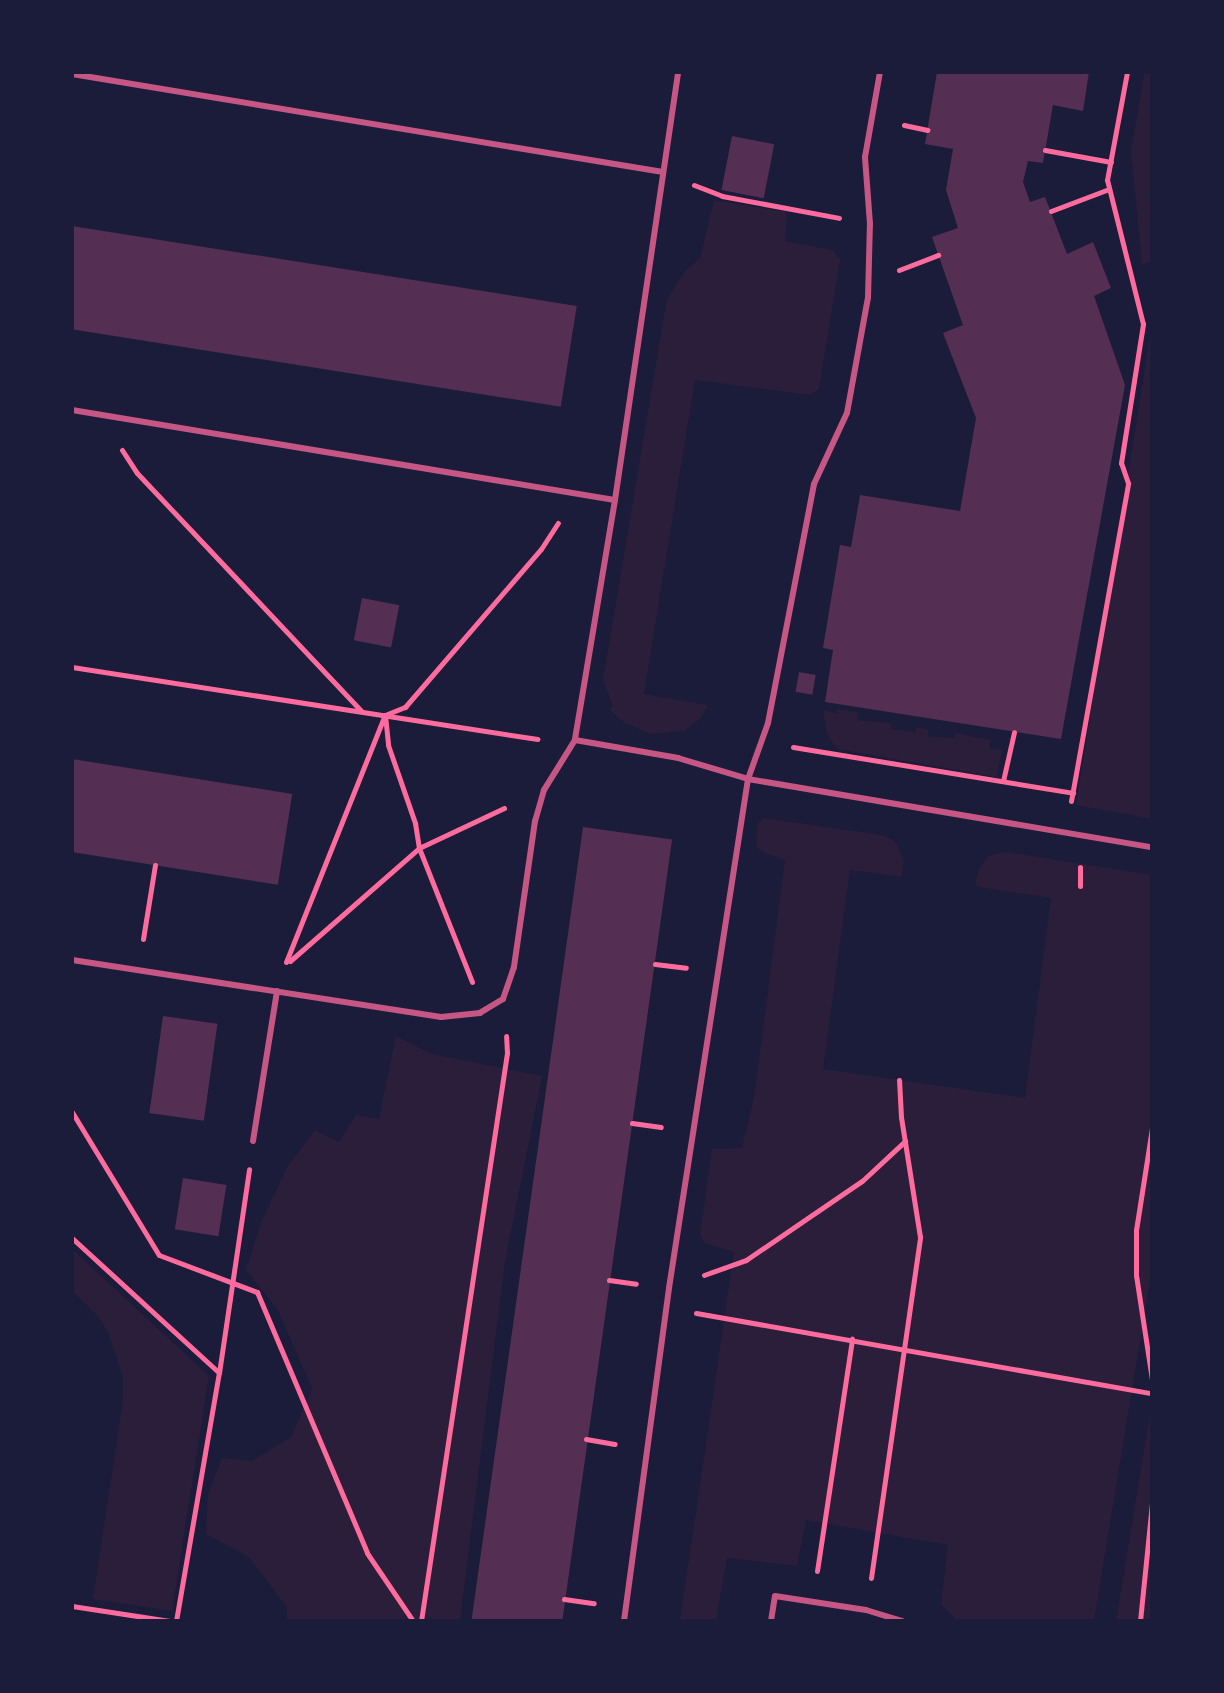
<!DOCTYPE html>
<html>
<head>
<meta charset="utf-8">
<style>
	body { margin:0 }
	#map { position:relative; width:1224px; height:1693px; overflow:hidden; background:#1b1b3a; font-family:"PT Serif",serif }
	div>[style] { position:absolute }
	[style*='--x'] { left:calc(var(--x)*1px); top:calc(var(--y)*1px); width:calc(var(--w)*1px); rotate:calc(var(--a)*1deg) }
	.green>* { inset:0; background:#2a1e3b }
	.building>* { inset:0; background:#542f53; transform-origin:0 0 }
	.path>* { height:5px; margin:-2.5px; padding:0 2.5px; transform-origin:2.5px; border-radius:2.5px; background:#ff6b9d }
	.service>* { height:6px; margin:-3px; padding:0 3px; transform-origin:3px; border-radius:3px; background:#c65784 }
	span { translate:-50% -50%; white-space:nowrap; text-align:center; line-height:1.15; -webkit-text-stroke:8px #1b1b3a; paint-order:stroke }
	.frame { position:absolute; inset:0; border:74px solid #1b1b3a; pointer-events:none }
</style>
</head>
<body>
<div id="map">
	<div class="green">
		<i style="clip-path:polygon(1145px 72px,1152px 72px,1152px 262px,1142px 264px,1131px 150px)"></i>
		<i style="clip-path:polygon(714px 200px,787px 212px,785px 241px,833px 250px,840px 260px,819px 389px,810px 395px,695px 380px,644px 694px,708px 705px,701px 718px,684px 731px,651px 734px,625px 723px,609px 709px,613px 706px,603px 680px,667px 299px,685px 271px,700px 258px)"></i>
		<i style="clip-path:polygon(1152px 323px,1152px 819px,1076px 805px)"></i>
		<i style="clip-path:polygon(838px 709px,858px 712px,857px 720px,891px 723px,891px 729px,915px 732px,918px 727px,928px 729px,928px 736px,954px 738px,956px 733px,991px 740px,989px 748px,1002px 750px,997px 777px,837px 749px,827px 734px,823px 710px,837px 713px)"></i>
		<i style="clip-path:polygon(763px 818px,882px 835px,895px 841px,904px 860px,902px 877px,850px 870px,823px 1069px,1025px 1098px,1051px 898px,978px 887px,975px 883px,979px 869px,988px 856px,1006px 852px,1152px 875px,1152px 1269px,1094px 1621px,958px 1621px,941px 1604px,948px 1545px,806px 1520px,797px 1566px,727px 1558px,716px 1621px,680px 1621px,734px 1252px,705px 1243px,700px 1235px,712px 1149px,742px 1148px,754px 1098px,785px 860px,764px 853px,756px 847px,758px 823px)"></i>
		<i style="clip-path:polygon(396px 1036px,432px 1054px,542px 1076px,505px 1262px,460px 1621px,287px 1621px,287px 1607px,249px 1557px,206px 1534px,208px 1494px,222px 1458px,252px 1461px,291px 1437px,312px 1389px,278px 1310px,246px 1270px,262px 1220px,288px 1166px,315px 1130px,339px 1142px,356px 1115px,379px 1119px)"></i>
		<i style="clip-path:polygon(72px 1249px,209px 1376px,172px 1611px,93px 1599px,123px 1400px,123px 1377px,109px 1334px,97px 1315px,72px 1291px)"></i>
		<i style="clip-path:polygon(1152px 1402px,1152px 1621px,1116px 1621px)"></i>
	</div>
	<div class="building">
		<i style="clip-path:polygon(937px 72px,1089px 72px,1083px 111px,1053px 105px,1043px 163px,1028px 161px,1023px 182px,1030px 202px,1045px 197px,1067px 254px,1093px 242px,1111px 288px,1094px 296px,1125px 385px,1061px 739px,825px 702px,833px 650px,823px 648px,840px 545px,851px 547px,860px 495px,960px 511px,976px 418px,943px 333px,963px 325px,932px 237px,958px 228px,946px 190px,953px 149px,925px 144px)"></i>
		<i style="left:732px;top:136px;width:43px;height:55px;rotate:11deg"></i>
		<i style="left:72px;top:226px;width:511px;height:102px;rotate:9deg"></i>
		<i style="left:362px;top:598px;width:38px;height:43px;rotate:11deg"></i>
		<i style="left:799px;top:672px;width:17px;height:20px;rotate:10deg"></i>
		<i style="left:72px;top:759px;width:223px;height:92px;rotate:9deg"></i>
		<i style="left:583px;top:827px;width:90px;height:802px;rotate:8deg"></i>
		<i style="left:163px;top:1016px;width:55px;height:98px;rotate:8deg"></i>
		<i style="left:183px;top:1178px;width:44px;height:52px;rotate:9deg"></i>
	</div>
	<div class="path">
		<i style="--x:904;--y:125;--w:24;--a:12"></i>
		<i style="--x:1045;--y:150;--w:67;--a:10.3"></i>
		<i style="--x:694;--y:185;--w:30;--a:21"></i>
		<i style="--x:722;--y:196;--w:119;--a:10.6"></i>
		<i style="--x:1051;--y:211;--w:62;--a:-20.8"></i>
		<i style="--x:899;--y:270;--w:42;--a:-21"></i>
		<i style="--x:122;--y:450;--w:27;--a:57"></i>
		<i style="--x:137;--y:473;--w:327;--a:46.7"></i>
		<i style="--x:72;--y:667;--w:471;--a:8.8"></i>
		<i style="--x:385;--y:715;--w:30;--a:84"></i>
		<i style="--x:388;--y:745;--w:83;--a:70.9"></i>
		<i style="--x:415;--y:823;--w:25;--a:81"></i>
		<i style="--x:419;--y:848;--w:144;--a:68.4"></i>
		<i style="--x:793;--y:747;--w:284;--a:9.3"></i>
		<i style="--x:1003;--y:781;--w:50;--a:-77.3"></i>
		<i style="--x:1071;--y:801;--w:323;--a:-79.8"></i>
		<i style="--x:1128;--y:483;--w:21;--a:-109"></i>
		<i style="--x:1121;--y:463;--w:141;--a:-81"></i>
		<i style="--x:1143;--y:324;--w:148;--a:-104"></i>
		<i style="--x:1107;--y:180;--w:110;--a:-79.5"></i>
		<i style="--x:1080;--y:886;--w:19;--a:-90"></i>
		<i style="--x:143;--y:939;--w:75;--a:-80.8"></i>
		<i style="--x:290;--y:961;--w:171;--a:-41.2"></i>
		<i style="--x:419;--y:848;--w:94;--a:-25.2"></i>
		<i style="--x:286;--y:962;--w:266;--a:-68.2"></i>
		<i style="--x:385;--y:715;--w:22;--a:-22"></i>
		<i style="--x:405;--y:707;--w:208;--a:-49.3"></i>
		<i style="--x:541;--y:549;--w:31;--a:-57"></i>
		<i style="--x:655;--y:964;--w:31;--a:7"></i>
		<i style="--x:72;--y:1112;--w:167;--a:58.7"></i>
		<i style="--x:159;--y:1255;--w:105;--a:20.7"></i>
		<i style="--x:257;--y:1292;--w:283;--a:67.1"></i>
		<i style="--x:367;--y:1553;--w:82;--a:55.9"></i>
		<i style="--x:632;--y:1123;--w:29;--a:8"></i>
		<i style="--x:1152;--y:1128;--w:103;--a:98.9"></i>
		<i style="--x:1136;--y:1230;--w:45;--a:90"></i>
		<i style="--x:1136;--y:1275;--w:106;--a:81.3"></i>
		<i style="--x:72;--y:1238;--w:198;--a:42.5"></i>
		<i style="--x:704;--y:1275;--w:45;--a:-19.7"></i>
		<i style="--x:746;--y:1260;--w:140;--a:-34.3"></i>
		<i style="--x:862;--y:1181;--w:59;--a:-42.9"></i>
		<i style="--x:609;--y:1280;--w:27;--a:8"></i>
		<i style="--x:696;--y:1313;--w:463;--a:10"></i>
		<i style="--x:586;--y:1439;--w:29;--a:10"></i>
		<i style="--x:817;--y:1571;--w:235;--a:-81.4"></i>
		<i style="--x:871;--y:1578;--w:345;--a:-81.8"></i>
		<i style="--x:920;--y:1237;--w:121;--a:-99"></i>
		<i style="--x:901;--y:1117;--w:37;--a:-93"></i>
		<i style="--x:564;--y:1599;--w:30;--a:8"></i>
		<i style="--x:72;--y:1606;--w:99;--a:8.7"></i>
		<i style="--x:176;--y:1621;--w:252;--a:-80.2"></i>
		<i style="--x:219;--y:1373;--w:206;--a:-81.6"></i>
		<i style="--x:421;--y:1621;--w:574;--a:-81.39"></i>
		<i style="--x:507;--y:1053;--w:17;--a:-93"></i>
		<i style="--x:1140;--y:1621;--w:120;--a:-84.2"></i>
	</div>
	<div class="service">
		<i style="--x:72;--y:74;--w:599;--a:9.42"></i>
		<i style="--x:72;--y:410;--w:550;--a:9.41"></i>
		<i style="--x:615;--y:500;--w:243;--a:99.5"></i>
		<i style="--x:575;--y:740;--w:59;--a:121.8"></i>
		<i style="--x:544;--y:790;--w:32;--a:106"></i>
		<i style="--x:535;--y:821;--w:148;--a:98.2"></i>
		<i style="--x:514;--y:967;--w:34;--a:109"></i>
		<i style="--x:503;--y:999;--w:27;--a:149"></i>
		<i style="--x:480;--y:1013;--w:39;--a:174"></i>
		<i style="--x:441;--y:1017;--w:373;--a:-171.2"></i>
		<i style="--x:615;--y:500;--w:433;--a:-81.6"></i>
		<i style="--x:575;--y:740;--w:105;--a:9.9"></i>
		<i style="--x:678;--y:758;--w:73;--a:16.7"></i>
		<i style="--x:748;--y:779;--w:410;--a:9.6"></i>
		<i style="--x:253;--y:1141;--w:152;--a:-80.9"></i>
		<i style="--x:624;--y:1621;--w:336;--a:-82.3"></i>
		<i style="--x:669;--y:1288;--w:515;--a:-81.18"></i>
		<i style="--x:748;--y:779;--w:59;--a:-70.3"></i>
		<i style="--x:768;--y:723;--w:243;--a:-79.1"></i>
		<i style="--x:814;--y:484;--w:78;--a:-65.1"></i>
		<i style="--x:847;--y:413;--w:117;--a:-79.7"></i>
		<i style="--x:868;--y:298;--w:74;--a:-88.5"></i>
		<i style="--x:870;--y:224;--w:67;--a:-94.3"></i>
		<i style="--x:865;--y:157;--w:86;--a:-80"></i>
		<i style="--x:771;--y:1621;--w:25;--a:-81"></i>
		<i style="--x:775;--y:1596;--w:92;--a:8.7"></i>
		<i style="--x:866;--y:1610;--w:38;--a:17"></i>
	</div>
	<div class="frame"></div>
</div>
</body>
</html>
